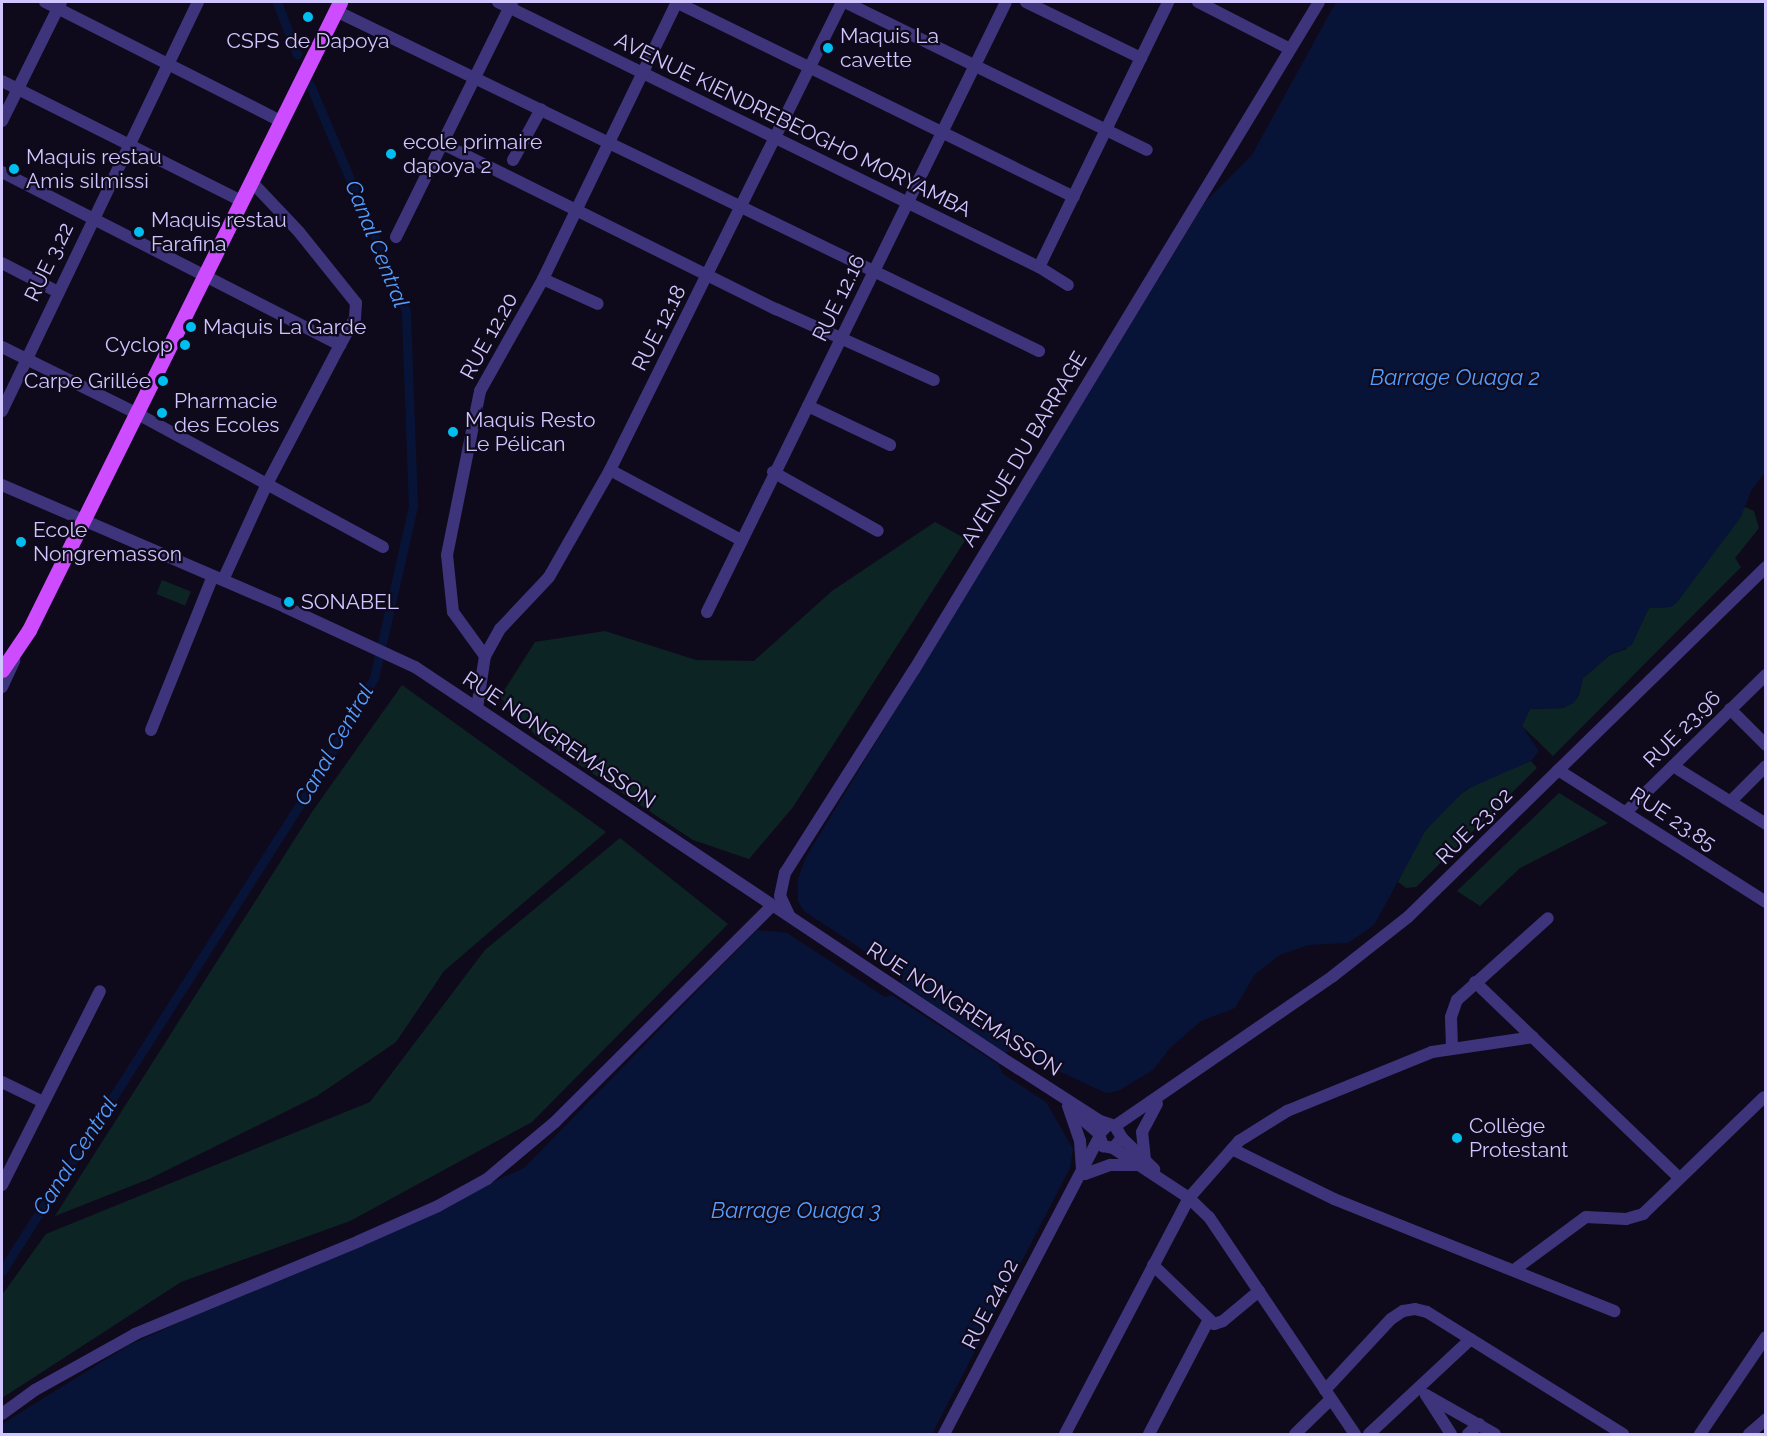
<!DOCTYPE html>
<html>
<head>
<meta charset="utf-8">
<style>
	body { margin:0 }
	#map { position:relative; width:1767px; height:1436px; overflow:hidden; background:#0f0a1b; font-family:Raleway,sans-serif }
	div>[style] { position:absolute }
	[style*='--x'] { left:calc(var(--x)*1px); top:calc(var(--y)*1px); width:calc(var(--w)*1px); rotate:calc(var(--a)*1deg) }
	.green>* { inset:0; background:#0d2425; transform-origin:0 0 }
	.water>* { inset:0; background:#071438 }
	.canal>* { height:9px; margin:-4.5px; padding:0 4.5px; transform-origin:4.5px; border-radius:4.5px; background:#071438 }
	.minor>* { height:12px; margin:-6px; padding:0 6px; transform-origin:6px; border-radius:6px; background:#3e347c }
	.major>* { height:15px; margin:-7.5px; padding:0 7.5px; transform-origin:7.5px; border-radius:7.5px; background:#ce4cff }
	.dots>* { width:16px; height:16px; translate:-50% -50%; box-sizing:border-box; border:3px solid #0f0a1b; border-radius:50% }
	span { translate:-50% -50%; white-space:nowrap; text-align:center; line-height:1.15; -webkit-text-stroke:4.5px #0f0a1b; paint-order:stroke }
	.poi-label { font-size:21px; color:#d1c5ff }
	.left { translate:0 -50%; text-align:left }
	.right { translate:-100% -50%; text-align:right }
	.street-label { font-size:21px; color:#d1c5ff }
	.water-label { font-size:22px; color:#539dff; font-style:italic }
	.frame { position:absolute; inset:0; border:3px solid #d1c5ff; pointer-events:none }
</style>
</head>
<body>
<div id="map">
	<div class="green">
		<i style="clip-path:polygon(1745px 507px,1754px 511px,1759px 528px,1735px 558px,1741px 567px,1553px 756px,1522px 726px,1530px 709px,1563px 708px,1573px 703px,1579px 695px,1583px 678px,1610px 655px,1626px 649px,1649px 608px,1671px 607px,1678px 601px)"></i>
		<i style="clip-path:polygon(935px 522px,966px 539px,793px 807px,749px 859px,693px 840px,536px 736px,500px 697px,535px 642px,605px 631px,696px 660px,754px 661px,832px 591px)"></i>
		<i style="left:162px;top:580px;width:31px;height:15px;rotate:22deg"></i>
		<i style="clip-path:polygon(402px 685px,606px 832px,444px 971px,396px 1042px,317px 1096px,149px 1179px,55px 1216px,312px 812px)"></i>
		<i style="clip-path:polygon(1531px 761px,1537px 768px,1416px 887px,1406px 888px,1398px 882px,1421px 836px,1451px 801px,1478px 782px)"></i>
		<i style="clip-path:polygon(1559px 793px,1608px 823px,1520px 868px,1480px 906px,1457px 891px)"></i>
		<i style="clip-path:polygon(620px 838px,728px 924px,532px 1122px,350px 1221px,181px 1282px,2px 1398px,2px 1295px,46px 1234px,370px 1102px,485px 950px)"></i>
	</div>
	<div class="water">
		<i style="clip-path:polygon(1336px 2px,1765px 2px,1765px 472px,1751px 491px,1741px 517px,1678px 601px,1671px 607px,1649px 608px,1632px 645px,1610px 655px,1583px 678px,1579px 695px,1573px 703px,1563px 708px,1530px 709px,1522px 726px,1539px 751px,1531px 761px,1465px 790px,1426px 830px,1374px 925px,1348px 943px,1308px 945px,1280px 955px,1255px 974px,1235px 1008px,1201px 1021px,1170px 1048px,1153px 1070px,1118px 1091px,1106px 1093px,1014px 1050px,1005px 1053px,901px 983px,903px 976px,804px 911px,798px 901px,798px 879px,806px 857px,1206px 201px,1252px 155px)"></i>
		<i style="clip-path:polygon(757px 930px,787px 933px,885px 997px,892px 995px,998px 1064px,1003px 1074px,1046px 1102px,1073px 1149px,1070px 1168px,932px 1434px,2px 1434px,2px 1424px,129px 1345px,524px 1168px)"></i>
	</div>
	<div class="canal">
		<i style="--x:277;--y:2;--w:56;--a:69"></i>
		<i style="--x:2;--y:1271;--w:587;--a:-57.45"></i>
		<i style="--x:318;--y:776;--w:113;--a:-60.3"></i>
		<i style="--x:374;--y:678;--w:176;--a:-77.2"></i>
		<i style="--x:413;--y:506;--w:195;--a:-92.1"></i>
		<i style="--x:406;--y:311;--w:246;--a:-113"></i>
	</div>
	<div class="minor">
		<i style="--x:45;--y:2;--w:264;--a:26.8"></i>
		<i style="--x:498;--y:2;--w:602;--a:26.1"></i>
		<i style="--x:1039;--y:267;--w:34;--a:32"></i>
		<i style="--x:676;--y:2;--w:443;--a:26.1"></i>
		<i style="--x:845;--y:2;--w:336;--a:26.1"></i>
		<i style="--x:1026;--y:2;--w:128;--a:26"></i>
		<i style="--x:1198;--y:2;--w:103;--a:27.1"></i>
		<i style="--x:336;--y:11;--w:781;--a:25.81"></i>
		<i style="--x:2;--y:81;--w:268;--a:26.6"></i>
		<i style="--x:2;--y:121;--w:133;--a:-63.6"></i>
		<i style="--x:441;--y:143;--w:374;--a:26.4"></i>
		<i style="--x:776;--y:309;--w:173;--a:24.2"></i>
		<i style="--x:513;--y:160;--w:58;--a:-61.2"></i>
		<i style="--x:2;--y:172;--w:380;--a:27.1"></i>
		<i style="--x:340;--y:345;--w:159;--a:117.7"></i>
		<i style="--x:266;--y:486;--w:103;--a:114.6"></i>
		<i style="--x:251;--y:181;--w:70;--a:46.7"></i>
		<i style="--x:299;--y:232;--w:91;--a:51.2"></i>
		<i style="--x:356;--y:303;--w:15;--a:94"></i>
		<i style="--x:355;--y:318;--w:31;--a:119"></i>
		<i style="--x:396;--y:237;--w:262;--a:-63.7"></i>
		<i style="--x:2;--y:263;--w:61;--a:27.4"></i>
		<i style="--x:1039;--y:267;--w:295;--a:-64"></i>
		<i style="--x:543;--y:279;--w:60;--a:24.4"></i>
		<i style="--x:2;--y:347;--w:149;--a:26.2"></i>
		<i style="--x:136;--y:413;--w:281;--a:28.5"></i>
		<i style="--x:808;--y:406;--w:91;--a:25.4"></i>
		<i style="--x:2;--y:411;--w:454;--a:-64.4"></i>
		<i style="--x:610;--y:470;--w:149;--a:28.1"></i>
		<i style="--x:773;--y:472;--w:120;--a:29.3"></i>
		<i style="--x:2;--y:485;--w:308;--a:23.3"></i>
		<i style="--x:285;--y:607;--w:143;--a:24.8"></i>
		<i style="--x:415;--y:667;--w:705;--a:33.67"></i>
		<i style="--x:1002;--y:1058;--w:117;--a:32.7"></i>
		<i style="--x:1100;--y:1121;--w:16;--a:18"></i>
		<i style="--x:1115;--y:1126;--w:14;--a:60"></i>
		<i style="--x:1122;--y:1138;--w:13;--a:132"></i>
		<i style="--x:707;--y:612;--w:679;--a:-63.89"></i>
		<i style="--x:485;--y:656;--w:31;--a:-61"></i>
		<i style="--x:500;--y:629;--w:71;--a:-46.7"></i>
		<i style="--x:549;--y:577;--w:123;--a:-60.3"></i>
		<i style="--x:610;--y:470;--w:522;--a:-63.63"></i>
		<i style="--x:2;--y:687;--w:29;--a:-65"></i>
		<i style="--x:477;--y:708;--w:53;--a:-81.3"></i>
		<i style="--x:485;--y:656;--w:54;--a:-126"></i>
		<i style="--x:453;--y:612;--w:57;--a:-96"></i>
		<i style="--x:447;--y:555;--w:167;--a:-78.6"></i>
		<i style="--x:480;--y:391;--w:129;--a:-60.6"></i>
		<i style="--x:543;--y:279;--w:308;--a:-64.2"></i>
		<i style="--x:1730;--y:709;--w:51;--a:45"></i>
		<i style="--x:151;--y:730;--w:166;--a:-68.1"></i>
		<i style="--x:1673;--y:766;--w:110;--a:31.9"></i>
		<i style="--x:1558;--y:770;--w:246;--a:32.4"></i>
		<i style="--x:1731;--y:801;--w:49;--a:-45"></i>
		<i style="--x:1626;--y:812;--w:196;--a:-44.4"></i>
		<i style="--x:789;--y:915;--w:21;--a:-115"></i>
		<i style="--x:780;--y:896;--w:24;--a:-78"></i>
		<i style="--x:785;--y:873;--w:241;--a:-57.6"></i>
		<i style="--x:914;--y:670;--w:781;--a:-58.77"></i>
		<i style="--x:1475;--y:982;--w:281;--a:43.8"></i>
		<i style="--x:1452;--y:1047;--w:30;--a:-92"></i>
		<i style="--x:1451;--y:1017;--w:18;--a:-71"></i>
		<i style="--x:1457;--y:1000;--w:122;--a:-42"></i>
		<i style="--x:2;--y:1082;--w:46;--a:26"></i>
		<i style="--x:1068;--y:1106;--w:37;--a:71"></i>
		<i style="--x:1080;--y:1141;--w:28;--a:86"></i>
		<i style="--x:1073;--y:1111;--w:35;--a:41"></i>
		<i style="--x:1108;--y:1125;--w:13;--a:135"></i>
		<i style="--x:1099;--y:1134;--w:13;--a:72"></i>
		<i style="--x:1103;--y:1146;--w:10;--a:11"></i>
		<i style="--x:1113;--y:1148;--w:91;--a:33.3"></i>
		<i style="--x:1189;--y:1198;--w:28;--a:44"></i>
		<i style="--x:1209;--y:1217;--w:262;--a:56.1"></i>
		<i style="--x:1115;--y:1126;--w:265;--a:-34.5"></i>
		<i style="--x:1333;--y:976;--w:95;--a:-38.2"></i>
		<i style="--x:1408;--y:917;--w:501;--a:-44.35"></i>
		<i style="--x:1122;--y:1138;--w:45;--a:44.1"></i>
		<i style="--x:1232;--y:1149;--w:114;--a:26.1"></i>
		<i style="--x:1334;--y:1199;--w:302;--a:21.8"></i>
		<i style="--x:1145;--y:1160;--w:28;--a:-96"></i>
		<i style="--x:1142;--y:1132;--w:32;--a:-62"></i>
		<i style="--x:1085;--y:1174;--w:27;--a:-20"></i>
		<i style="--x:1110;--y:1165;--w:26;--a:0"></i>
		<i style="--x:2;--y:1185;--w:217;--a:-63.2"></i>
		<i style="--x:1153;--y:1265;--w:85;--a:44"></i>
		<i style="--x:1214;--y:1324;--w:9;--a:-18"></i>
		<i style="--x:1223;--y:1321;--w:47;--a:-39.8"></i>
		<i style="--x:1514;--y:1270;--w:89;--a:-36.4"></i>
		<i style="--x:1586;--y:1217;--w:40;--a:2.9"></i>
		<i style="--x:1626;--y:1219;--w:18;--a:-16"></i>
		<i style="--x:1643;--y:1214;--w:168;--a:-44"></i>
		<i style="--x:1325;--y:1390;--w:97;--a:-47.1"></i>
		<i style="--x:1391;--y:1319;--w:14;--a:-34"></i>
		<i style="--x:1403;--y:1311;--w:12;--a:-9"></i>
		<i style="--x:1415;--y:1309;--w:12;--a:14"></i>
		<i style="--x:1427;--y:1312;--w:231;--a:31.9"></i>
		<i style="--x:1426;--y:1395;--w:79;--a:29.5"></i>
		<i style="--x:1426;--y:1395;--w:46;--a:57.3"></i>
		<i style="--x:2;--y:1414;--w:41;--a:-36"></i>
		<i style="--x:35;--y:1390;--w:115;--a:-29.2"></i>
		<i style="--x:135;--y:1334;--w:243;--a:-22.5"></i>
		<i style="--x:359;--y:1241;--w:86;--a:-23.9"></i>
		<i style="--x:438;--y:1206;--w:56;--a:-28.9"></i>
		<i style="--x:487;--y:1179;--w:89;--a:-40"></i>
		<i style="--x:555;--y:1122;--w:306;--a:-44.9"></i>
		<i style="--x:944;--y:1434;--w:334;--a:-62.4"></i>
		<i style="--x:1065;--y:1434;--w:267;--a:-62.3"></i>
		<i style="--x:1189;--y:1198;--w:76;--a:-48.7"></i>
		<i style="--x:1239;--y:1141;--w:57;--a:-32"></i>
		<i style="--x:1287;--y:1111;--w:157;--a:-22.1"></i>
		<i style="--x:1432;--y:1052;--w:102;--a:-8.4"></i>
		<i style="--x:1149;--y:1434;--w:127;--a:-62.4"></i>
		<i style="--x:1295;--y:1434;--w:50;--a:-44.2"></i>
		<i style="--x:1369;--y:1434;--w:139;--a:-43"></i>
		<i style="--x:1468;--y:1434;--w:15;--a:-42"></i>
		<i style="--x:1700;--y:1434;--w:117;--a:-55.8"></i>
		<i style="--x:1749;--y:1434;--w:23;--a:-41"></i>
	</div>
	<div class="major">
		<i style="--x:2;--y:670;--w:48;--a:-56"></i>
		<i style="--x:29;--y:630;--w:701;--a:-63.65"></i>
	</div>
	<div class="dots">
		<i style="left:308px;top:17px;background:#00bff0"></i>
		<i style="left:828px;top:48px;background:#00bff0"></i>
		<i style="left:391px;top:154px;background:#00bff0"></i>
		<i style="left:14px;top:169px;background:#00bff0"></i>
		<i style="left:139px;top:232px;background:#00bff0"></i>
		<i style="left:191px;top:327px;background:#00bff0"></i>
		<i style="left:185px;top:345px;background:#00bff0"></i>
		<i style="left:163px;top:381px;background:#00bff0"></i>
		<i style="left:162px;top:413px;background:#00bff0"></i>
		<i style="left:453px;top:432px;background:#00bff0"></i>
		<i style="left:21px;top:542px;background:#00bff0"></i>
		<i style="left:289px;top:602px;background:#00bff0"></i>
		<i style="left:1457px;top:1138px;background:#00bff0"></i>
	</div>
	<div class="poi-label">
		<span class="left" style="left:840px;top:48px">Maquis La<br>cavette</span>
		<span style="left:308px;top:41px">CSPS de Dapoya</span>
		<span class="left" style="left:403px;top:154px">ecole primaire<br>dapoya 2</span>
		<span class="left" style="left:26px;top:169px">Maquis restau<br>Amis silmissi</span>
		<span class="left" style="left:151px;top:232px">Maquis restau<br>Farafina</span>
		<span class="left" style="left:203px;top:327px">Maquis La Garde</span>
		<span class="right" style="left:173px;top:345px">Cyclop</span>
		<span class="right" style="left:151px;top:381px">Carpe Grillée</span>
		<span class="left" style="left:174px;top:413px">Pharmacie<br>des Ecoles</span>
		<span class="left" style="left:465px;top:432px">Maquis Resto<br>Le Pélican</span>
		<span class="left" style="left:33px;top:542px">Ecole<br>Nongremasson</span>
		<span class="left" style="left:301px;top:602px">SONABEL</span>
		<span class="left" style="left:1469px;top:1138px">Collège<br>Protestant</span>
	</div>
	<div class="street-label">
		<span style="left:793px;top:125px;rotate:26deg">AVENUE KIENDREBEOGHO MORYAMBA</span>
		<span style="left:49px;top:262px;rotate:-64deg">RUE 3.22</span>
		<span style="left:839px;top:298px;rotate:-64deg">RUE 12.16</span>
		<span style="left:659px;top:328px;rotate:-63deg">RUE 12.18</span>
		<span style="left:489px;top:336px;rotate:-61deg">RUE 12.20</span>
		<span style="left:1024px;top:449px;rotate:-59deg">AVENUE DU BARRAGE</span>
		<span style="left:1682px;top:729px;rotate:-45deg">RUE 23.96</span>
		<span style="left:559px;top:740px;rotate:34deg">RUE NONGREMASSON</span>
		<span style="left:1673px;top:819px;rotate:33deg">RUE 23.85</span>
		<span style="left:1474px;top:826px;rotate:-45deg">RUE 23.02</span>
		<span style="left:964px;top:1009px;rotate:33deg">RUE NONGREMASSON</span>
		<span style="left:990px;top:1304px;rotate:-63deg">RUE 24.02</span>
	</div>
	<div class="water-label">
		<span style="left:377px;top:244px;rotate:68deg">Canal Central</span>
		<span style="left:1455px;top:378px">Barrage Ouaga 2</span>
		<span style="left:334px;top:745px;rotate:-60deg">Canal Central</span>
		<span style="left:75px;top:1156px;rotate:-57deg">Canal Central</span>
		<span style="left:796px;top:1211px">Barrage Ouaga 3</span>
	</div>
	<div class="frame"></div>
</div>
</body>
</html>
